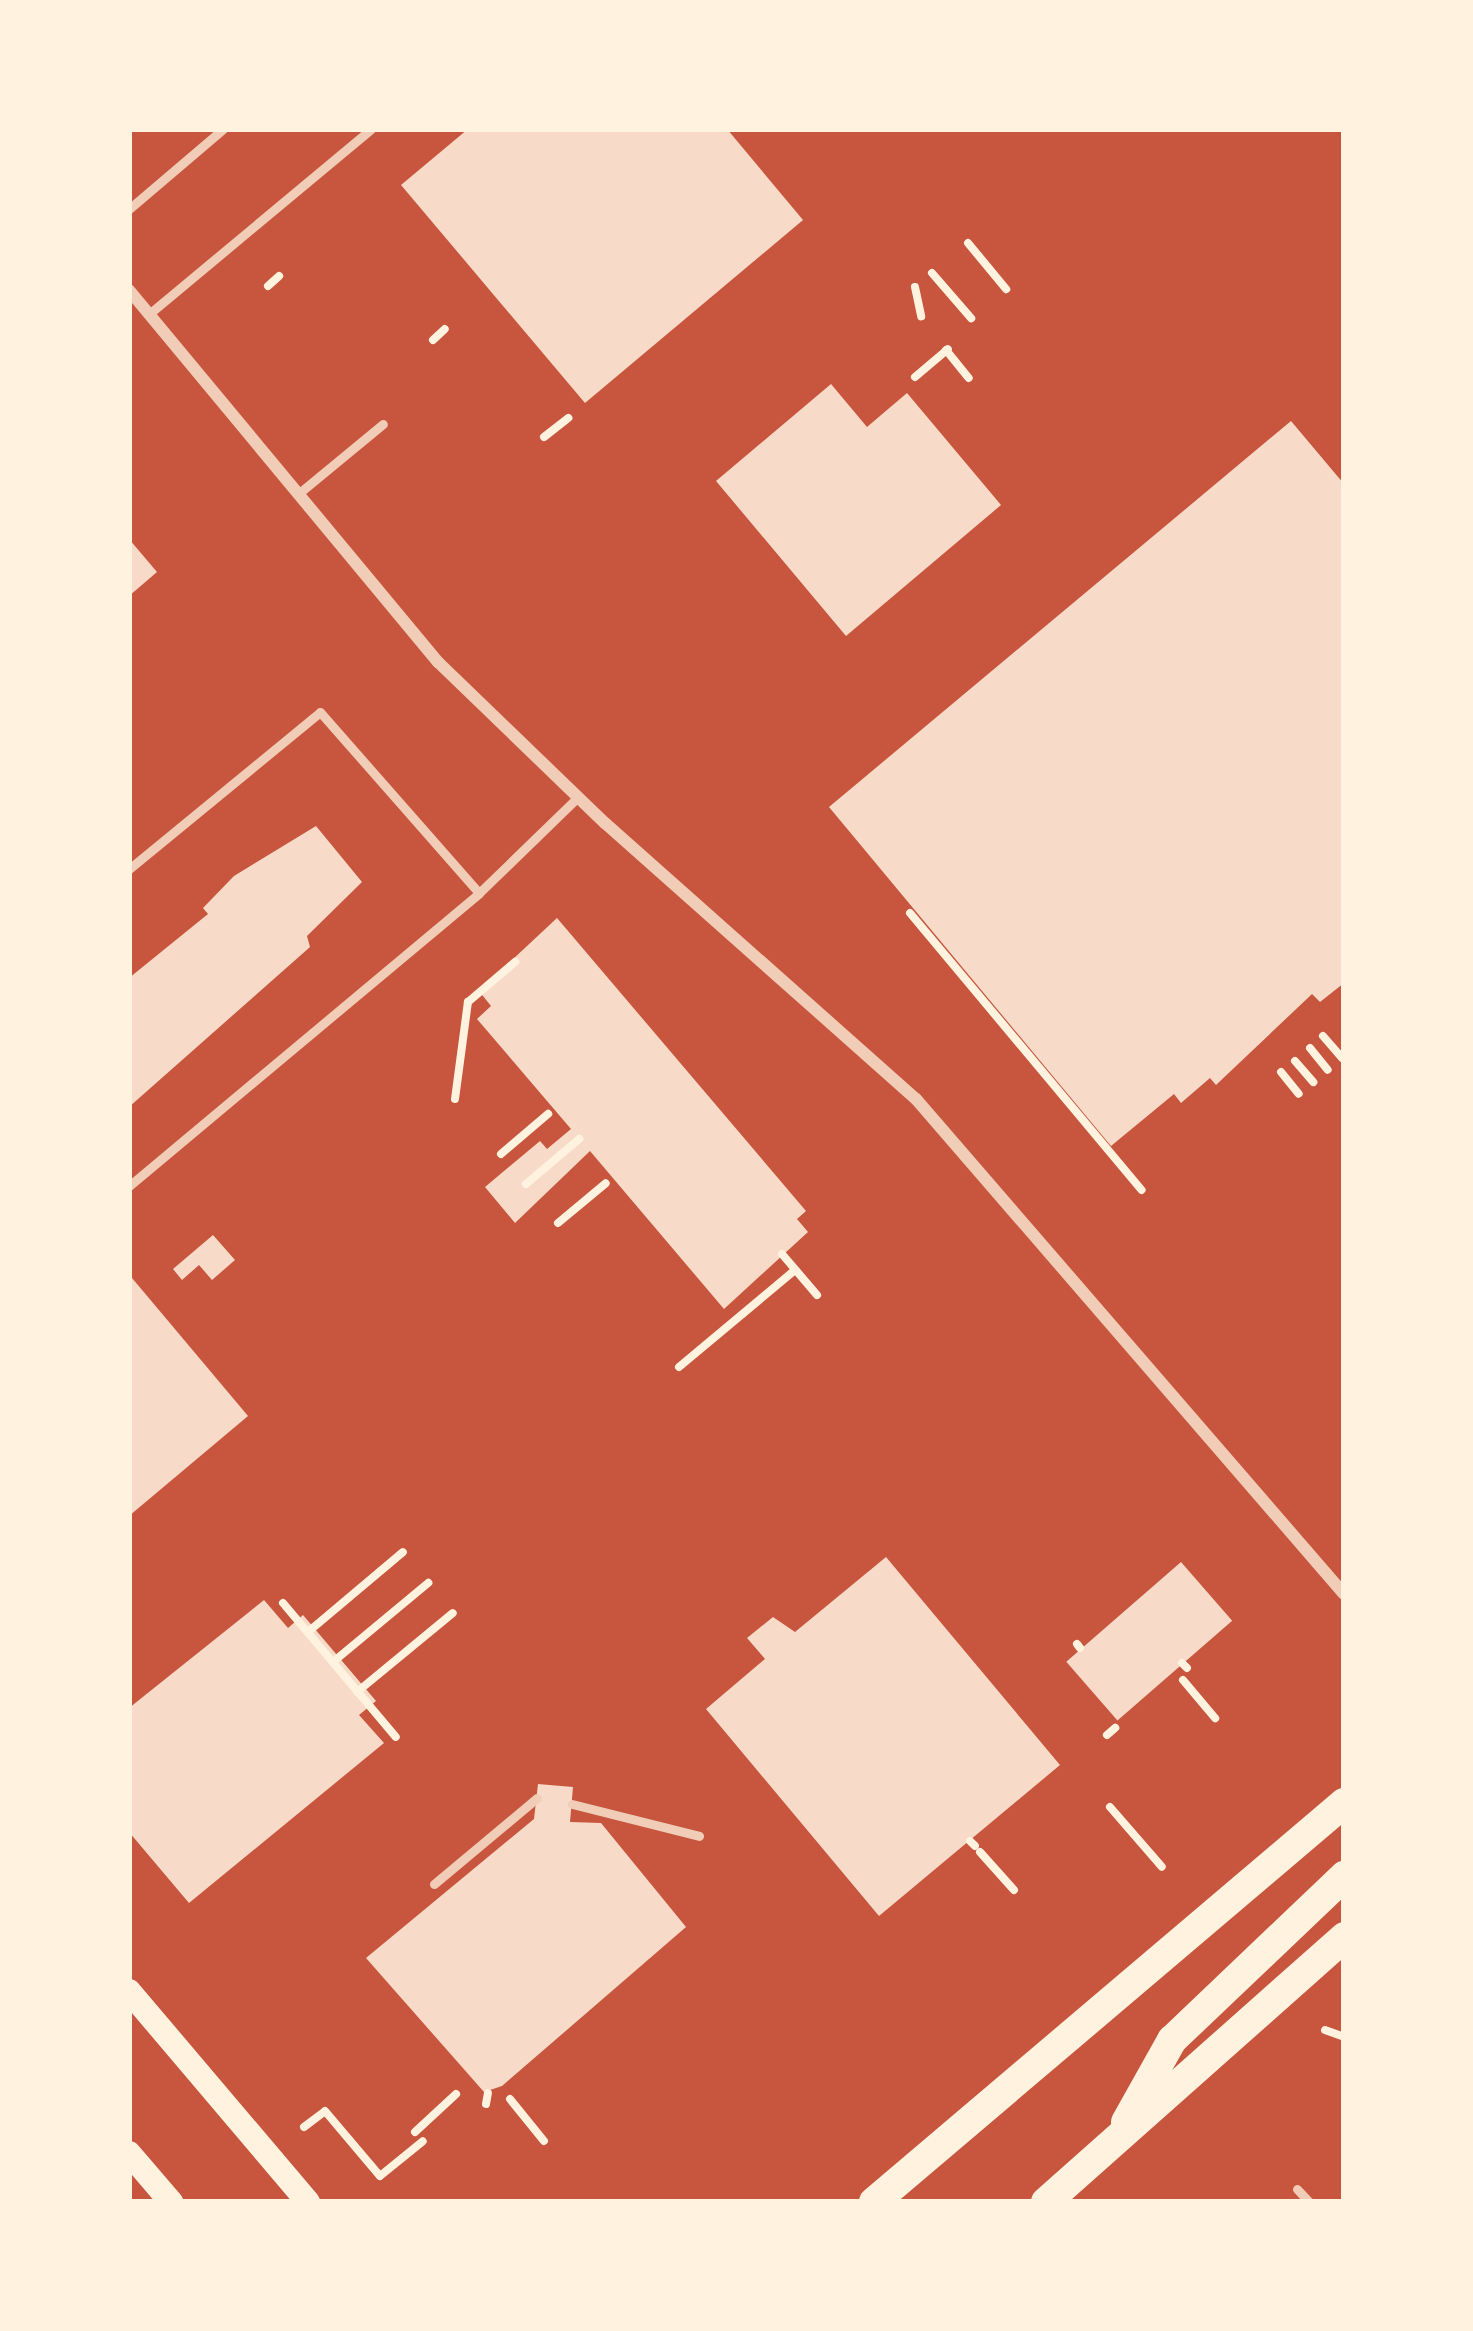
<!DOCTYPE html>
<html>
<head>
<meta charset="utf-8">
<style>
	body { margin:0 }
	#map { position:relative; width:1473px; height:2331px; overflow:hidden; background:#c8553d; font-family:"PT Sans",sans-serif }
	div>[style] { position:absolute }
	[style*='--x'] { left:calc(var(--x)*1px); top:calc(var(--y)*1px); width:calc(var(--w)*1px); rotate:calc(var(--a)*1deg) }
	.building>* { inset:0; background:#f7dbc8; transform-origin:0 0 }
	.path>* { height:8px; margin:-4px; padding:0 4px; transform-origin:4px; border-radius:4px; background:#fff3e0 }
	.service>* { height:9px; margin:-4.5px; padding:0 4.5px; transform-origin:4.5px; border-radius:4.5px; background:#f1ccb7 }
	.minor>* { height:12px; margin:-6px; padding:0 6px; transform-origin:6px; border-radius:6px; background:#f1ccb7 }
	.secondary>* { height:24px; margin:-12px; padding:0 12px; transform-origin:12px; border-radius:12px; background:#fff3e0 }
	.primary>* { height:30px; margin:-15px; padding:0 15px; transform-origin:15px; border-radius:15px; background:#fff3e0 }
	span { translate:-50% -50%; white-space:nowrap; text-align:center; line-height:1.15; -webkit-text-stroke:10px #fff3e0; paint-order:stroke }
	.frame { position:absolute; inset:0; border:132px solid #fff3e0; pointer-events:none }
</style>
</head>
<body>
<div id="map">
	<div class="building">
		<i style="clip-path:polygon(468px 129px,727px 129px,803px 220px,585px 403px,401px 185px)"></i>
		<i style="clip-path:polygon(831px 384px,867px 427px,907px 393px,1001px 505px,846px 636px,716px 481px)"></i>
		<i style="clip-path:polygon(1291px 421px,1344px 484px,1344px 983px,1320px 1002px,1312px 994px,1216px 1085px,1210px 1078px,1181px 1103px,1174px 1094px,1111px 1146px,829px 807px)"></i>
		<i style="clip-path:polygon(129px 539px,157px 572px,129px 596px)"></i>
		<i style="clip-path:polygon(316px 826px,362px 882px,307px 936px,310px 947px,129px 1107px,129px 978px,208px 914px,203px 908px,234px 876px)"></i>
		<i style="clip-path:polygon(557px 918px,806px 1211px,797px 1219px,808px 1232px,724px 1309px,590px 1151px,515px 1223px,485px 1187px,540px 1141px,547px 1149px,571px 1129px,477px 1019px,491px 1006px,479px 991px)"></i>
		<i style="clip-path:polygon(213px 1235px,235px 1260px,212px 1280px,199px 1265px,182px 1280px,173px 1269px)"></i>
		<i style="clip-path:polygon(132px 1278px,248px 1416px,129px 1516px,129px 1280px)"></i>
		<i style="clip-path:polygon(886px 1557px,1060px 1765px,879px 1916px,706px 1709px,765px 1659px,747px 1638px,773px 1617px,795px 1632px)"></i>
		<i style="left:1181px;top:1562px;width:78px;height:152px;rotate:49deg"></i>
		<i style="clip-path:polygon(264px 1600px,288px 1628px,303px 1615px,376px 1701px,359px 1715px,384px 1743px,189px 1903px,129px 1832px,129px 1708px)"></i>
		<i style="clip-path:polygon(538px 1784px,573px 1787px,570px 1822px,601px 1823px,686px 1927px,502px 2086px,484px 2092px,366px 1958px,534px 1819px)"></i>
	</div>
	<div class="path">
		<i style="--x:968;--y:243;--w:60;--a:50.4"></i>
		<i style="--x:932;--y:273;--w:60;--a:49.1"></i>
		<i style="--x:268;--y:286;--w:15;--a:-42"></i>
		<i style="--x:915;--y:287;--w:30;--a:78"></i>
		<i style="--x:433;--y:340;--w:16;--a:-43"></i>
		<i style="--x:946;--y:350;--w:36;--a:51"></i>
		<i style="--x:915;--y:377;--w:43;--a:-40.3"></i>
		<i style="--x:544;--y:437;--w:31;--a:-38"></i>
		<i style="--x:910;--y:913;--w:361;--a:50.1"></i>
		<i style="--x:1323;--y:1036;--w:29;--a:49"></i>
		<i style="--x:1310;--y:1048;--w:28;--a:51"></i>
		<i style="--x:1295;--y:1061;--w:28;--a:49"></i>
		<i style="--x:1281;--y:1072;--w:28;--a:51"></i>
		<i style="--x:455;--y:1099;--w:98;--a:-82.4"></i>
		<i style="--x:468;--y:1002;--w:62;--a:-40.4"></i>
		<i style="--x:501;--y:1154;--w:62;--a:-40.4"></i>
		<i style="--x:526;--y:1184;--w:70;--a:-40.3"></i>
		<i style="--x:558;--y:1223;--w:62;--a:-39.8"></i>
		<i style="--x:782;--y:1254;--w:54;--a:49.5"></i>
		<i style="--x:679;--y:1367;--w:151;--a:-39.9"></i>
		<i style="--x:283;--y:1603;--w:175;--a:49.9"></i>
		<i style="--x:308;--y:1632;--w:124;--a:-40.1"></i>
		<i style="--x:1077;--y:1644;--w:5;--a:53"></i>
		<i style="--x:333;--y:1662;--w:124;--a:-39.7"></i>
		<i style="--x:1182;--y:1663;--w:7;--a:45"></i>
		<i style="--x:1183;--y:1680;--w:50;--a:49.9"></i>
		<i style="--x:357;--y:1692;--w:124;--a:-39.5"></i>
		<i style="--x:1107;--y:1735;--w:11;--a:-41"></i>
		<i style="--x:1110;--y:1807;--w:79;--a:49.1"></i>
		<i style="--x:970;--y:1841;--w:7;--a:45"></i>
		<i style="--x:980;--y:1852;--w:51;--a:48.2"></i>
		<i style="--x:1325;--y:2030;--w:20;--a:20"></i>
		<i style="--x:510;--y:2099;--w:54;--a:51"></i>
		<i style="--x:486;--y:2104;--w:11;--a:-80"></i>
		<i style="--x:304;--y:2127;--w:26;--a:-37"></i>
		<i style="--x:325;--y:2111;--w:85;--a:49.8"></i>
		<i style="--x:380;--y:2176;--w:55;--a:-39.1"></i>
		<i style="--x:415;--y:2132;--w:56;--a:-42.8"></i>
	</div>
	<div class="service">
		<i style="--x:129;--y:209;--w:123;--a:-40.4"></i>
		<i style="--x:149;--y:314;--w:289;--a:-39.8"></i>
		<i style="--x:298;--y:494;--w:110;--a:-39.5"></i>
		<i style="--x:129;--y:869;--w:247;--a:-39.4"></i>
		<i style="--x:320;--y:712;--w:241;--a:48.7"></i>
		<i style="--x:129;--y:1186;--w:456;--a:-39.9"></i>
		<i style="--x:479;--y:893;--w:136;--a:-44.1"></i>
		<i style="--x:572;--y:1804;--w:131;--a:14.1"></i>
		<i style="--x:434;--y:1884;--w:134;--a:-39.9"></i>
		<i style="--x:1297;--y:2189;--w:18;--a:47"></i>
	</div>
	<div class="minor">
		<i style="--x:129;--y:290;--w:484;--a:50.3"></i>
		<i style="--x:438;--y:662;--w:232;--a:44"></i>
		<i style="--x:605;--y:823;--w:416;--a:41.6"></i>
		<i style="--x:916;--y:1099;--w:654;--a:49.15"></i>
	</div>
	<div class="secondary">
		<i style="--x:129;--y:1991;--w:277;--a:49.7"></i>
		<i style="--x:129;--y:2153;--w:65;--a:49.4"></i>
	</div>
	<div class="primary">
		<i style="--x:1126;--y:2122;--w:94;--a:-60.7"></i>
		<i style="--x:1172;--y:2040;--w:238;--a:-43.6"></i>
		<i style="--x:874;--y:2202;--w:617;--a:-40.33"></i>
		<i style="--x:1046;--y:2202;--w:399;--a:-41.6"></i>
	</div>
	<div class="frame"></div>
</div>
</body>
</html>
